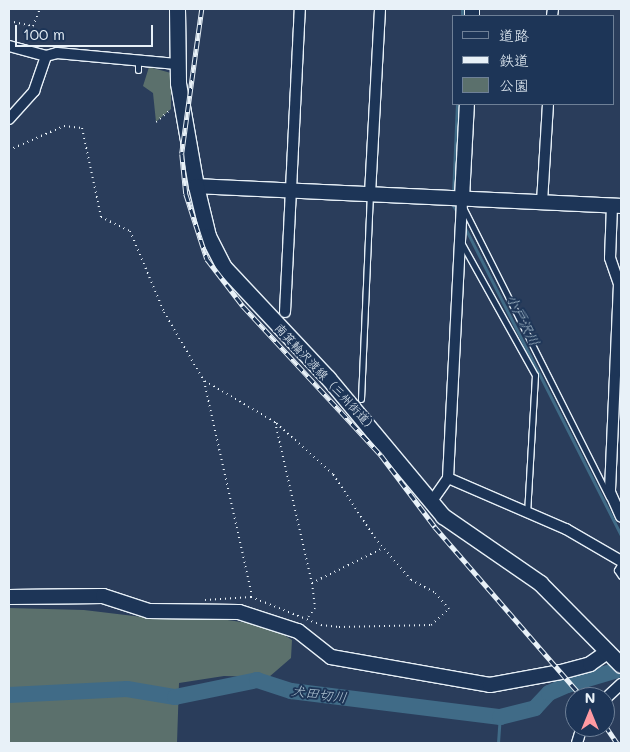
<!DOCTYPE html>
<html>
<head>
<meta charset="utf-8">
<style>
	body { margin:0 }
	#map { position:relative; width:630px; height:752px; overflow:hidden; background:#2a3d5b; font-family:Mali,"Klee One",sans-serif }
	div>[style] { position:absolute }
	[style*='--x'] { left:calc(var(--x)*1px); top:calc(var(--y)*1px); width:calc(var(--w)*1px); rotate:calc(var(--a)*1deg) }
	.green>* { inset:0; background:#5b706c }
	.stream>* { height:2.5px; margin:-1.25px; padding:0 1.25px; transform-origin:1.25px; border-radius:1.25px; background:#406b87 }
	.river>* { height:16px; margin:-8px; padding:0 8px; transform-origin:8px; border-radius:8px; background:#406b87 }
	.path>* { height:2px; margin-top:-1px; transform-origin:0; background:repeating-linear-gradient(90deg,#e8f1f8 0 1px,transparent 0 5px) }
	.roads { filter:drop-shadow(1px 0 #e8f1f8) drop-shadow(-1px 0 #e8f1f8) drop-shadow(0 1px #e8f1f8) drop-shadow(0 -1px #e8f1f8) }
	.service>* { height:5px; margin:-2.5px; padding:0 2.5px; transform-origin:2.5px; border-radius:2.5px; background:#1d3557 }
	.minor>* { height:10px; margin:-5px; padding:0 5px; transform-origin:5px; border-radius:5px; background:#1d3557 }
	.tertiary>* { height:14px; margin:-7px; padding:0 7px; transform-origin:7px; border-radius:7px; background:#1d3557 }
	.secondary>* { height:15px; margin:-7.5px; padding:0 7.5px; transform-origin:7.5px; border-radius:7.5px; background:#1d3557 }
	.rail>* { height:4.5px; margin-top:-2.25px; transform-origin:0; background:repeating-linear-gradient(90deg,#1d3557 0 8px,#e8f1f8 0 16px); box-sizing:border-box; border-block:1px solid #e8f1f8 }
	span { translate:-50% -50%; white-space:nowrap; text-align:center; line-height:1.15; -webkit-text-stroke:4px #1d3557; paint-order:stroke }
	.street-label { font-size:12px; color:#e8f1f8 }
	.water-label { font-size:14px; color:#adc2d0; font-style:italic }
	.frame { position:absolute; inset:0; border:10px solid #e8f1f8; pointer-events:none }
	.legend { position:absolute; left:452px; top:15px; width:162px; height:90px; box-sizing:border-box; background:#1d3557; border:1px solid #6e8097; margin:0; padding:6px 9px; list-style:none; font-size:15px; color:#e8f1f8 }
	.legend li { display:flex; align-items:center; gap:10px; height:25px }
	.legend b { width:25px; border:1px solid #6e8097 }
	.north { position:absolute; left:565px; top:687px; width:50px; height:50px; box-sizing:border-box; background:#1d3557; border:1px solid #6e8097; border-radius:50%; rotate:0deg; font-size:14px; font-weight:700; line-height:20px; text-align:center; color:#e8f1f8 }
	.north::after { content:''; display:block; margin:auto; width:18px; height:22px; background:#ff9aa2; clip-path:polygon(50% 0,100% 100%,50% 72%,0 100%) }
	.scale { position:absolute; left:15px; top:25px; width:138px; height:22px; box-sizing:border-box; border:2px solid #e8f1f8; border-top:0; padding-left:6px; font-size:15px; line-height:18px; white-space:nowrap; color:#e8f1f8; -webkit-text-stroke:4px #1d3557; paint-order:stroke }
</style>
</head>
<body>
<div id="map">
	<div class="green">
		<i style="clip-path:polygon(149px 67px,171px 73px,171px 109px,156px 122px,153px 93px,143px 86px)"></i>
		<i style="clip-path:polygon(9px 608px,84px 610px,159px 619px,213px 618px,270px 626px,292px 640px,291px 658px,269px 677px,224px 676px,179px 683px,177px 743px,9px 743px)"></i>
	</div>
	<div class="stream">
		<i style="--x:462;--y:16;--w:7;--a:-90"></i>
		<i style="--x:453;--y:195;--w:91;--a:-87.5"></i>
		<i style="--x:452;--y:203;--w:12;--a:59"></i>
		<i style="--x:464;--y:225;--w:347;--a:63.1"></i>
		<i style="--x:498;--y:743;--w:26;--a:-86"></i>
	</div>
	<div class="river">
		<i style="--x:9;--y:695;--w:118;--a:-2.9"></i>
		<i style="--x:127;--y:689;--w:49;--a:9.5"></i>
		<i style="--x:175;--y:697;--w:84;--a:-11.7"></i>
		<i style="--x:257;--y:680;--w:36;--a:18"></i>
		<i style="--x:291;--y:691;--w:211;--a:7.1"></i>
		<i style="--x:500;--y:717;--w:36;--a:-14"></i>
		<i style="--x:535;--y:708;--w:21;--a:-47"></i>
		<i style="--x:549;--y:693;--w:20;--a:-24"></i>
		<i style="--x:567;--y:685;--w:56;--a:-16.5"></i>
	</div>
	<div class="path">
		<i style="--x:9;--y:21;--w:25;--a:12"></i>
		<i style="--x:33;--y:26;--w:18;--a:-68"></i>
		<i style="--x:156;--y:122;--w:20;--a:-41"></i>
		<i style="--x:9;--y:150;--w:60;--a:-23.6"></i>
		<i style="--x:64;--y:126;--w:18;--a:6"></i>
		<i style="--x:82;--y:128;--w:91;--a:77.9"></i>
		<i style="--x:101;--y:217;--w:32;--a:26"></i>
		<i style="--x:130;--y:231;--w:88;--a:67.2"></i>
		<i style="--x:164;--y:312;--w:80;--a:59.9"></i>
		<i style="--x:204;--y:381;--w:215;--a:77.4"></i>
		<i style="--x:251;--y:591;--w:6;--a:90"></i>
		<i style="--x:251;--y:597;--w:46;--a:176.3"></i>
		<i style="--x:205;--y:381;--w:81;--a:30.4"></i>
		<i style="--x:275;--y:422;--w:165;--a:77.1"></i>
		<i style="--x:312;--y:583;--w:25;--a:83"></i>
		<i style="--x:315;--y:608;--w:11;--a:128"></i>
		<i style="--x:312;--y:583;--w:79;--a:-26.2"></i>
		<i style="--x:251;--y:597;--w:75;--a:21.8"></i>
		<i style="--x:321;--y:625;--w:18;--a:6"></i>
		<i style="--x:339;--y:627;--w:92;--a:-1.2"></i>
		<i style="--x:431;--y:625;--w:24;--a:-42"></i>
		<i style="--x:449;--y:609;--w:23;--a:-131"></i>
		<i style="--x:434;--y:592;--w:26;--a:-152"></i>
		<i style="--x:411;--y:580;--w:55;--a:-130.6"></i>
		<i style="--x:375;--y:538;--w:77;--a:-123.3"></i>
		<i style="--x:333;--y:474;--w:78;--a:-138.1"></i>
	</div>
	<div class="roads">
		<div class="service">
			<i style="--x:138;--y:70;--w:10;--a:-90"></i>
			<i style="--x:463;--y:207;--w:325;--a:63.3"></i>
			<i style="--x:462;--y:244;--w:150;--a:60.9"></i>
			<i style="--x:535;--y:375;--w:137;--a:93.3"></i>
			<i style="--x:361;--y:399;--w:204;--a:-87.5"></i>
			<i style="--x:621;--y:563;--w:8;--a:120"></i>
			<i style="--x:617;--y:570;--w:7;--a:56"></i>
		</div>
		<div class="minor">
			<i style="--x:552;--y:16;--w:7;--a:-82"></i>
			<i style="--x:9;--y:46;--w:38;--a:15"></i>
			<i style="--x:46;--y:56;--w:11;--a:-15"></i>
			<i style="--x:57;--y:53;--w:120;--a:5.3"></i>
			<i style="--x:9;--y:119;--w:38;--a:-48"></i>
			<i style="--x:34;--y:91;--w:37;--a:-71"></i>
			<i style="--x:370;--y:194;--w:185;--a:-86.9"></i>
			<i style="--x:542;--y:202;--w:98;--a:-86.5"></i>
			<i style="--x:612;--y:206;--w:52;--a:92.2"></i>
			<i style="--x:610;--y:258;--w:28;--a:71"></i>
			<i style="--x:619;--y:284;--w:208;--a:92.5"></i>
			<i style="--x:610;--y:492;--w:27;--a:66"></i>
			<i style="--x:285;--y:312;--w:303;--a:-87.2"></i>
			<i style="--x:448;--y:478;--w:129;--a:23.4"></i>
			<i style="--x:566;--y:529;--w:64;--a:30.2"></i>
			<i style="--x:432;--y:501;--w:28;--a:-55"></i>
			<i style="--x:448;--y:478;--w:280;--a:-87.1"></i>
			<i style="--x:605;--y:699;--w:22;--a:-43"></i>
			<i style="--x:577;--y:743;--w:17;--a:-73"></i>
		</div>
		<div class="tertiary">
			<i style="--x:472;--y:16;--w:7;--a:-90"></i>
			<i style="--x:196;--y:186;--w:425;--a:2.7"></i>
			<i style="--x:462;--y:198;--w:94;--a:-87"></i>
			<i style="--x:9;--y:597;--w:94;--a:-0.6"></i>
			<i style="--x:103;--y:596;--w:48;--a:18.1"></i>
			<i style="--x:149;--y:611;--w:90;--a:0.6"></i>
			<i style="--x:239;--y:612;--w:62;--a:17.9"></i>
			<i style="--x:298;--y:631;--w:42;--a:38.2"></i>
			<i style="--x:331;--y:657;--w:161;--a:10"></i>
			<i style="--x:490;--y:685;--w:72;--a:-10.4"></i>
			<i style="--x:561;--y:672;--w:30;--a:-15"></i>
			<i style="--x:590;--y:664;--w:21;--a:-35"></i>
		</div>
		<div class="secondary">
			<i style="--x:177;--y:9;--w:74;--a:89.2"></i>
			<i style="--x:178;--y:83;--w:105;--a:80.1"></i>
			<i style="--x:196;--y:186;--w:51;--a:76.5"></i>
			<i style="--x:208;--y:236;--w:35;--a:63"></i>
			<i style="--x:224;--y:267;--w:152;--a:46.9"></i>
			<i style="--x:328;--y:378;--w:180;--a:50.2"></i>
			<i style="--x:443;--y:516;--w:118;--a:34.6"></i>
			<i style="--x:540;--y:583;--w:115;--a:45.4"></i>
		</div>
	</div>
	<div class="rail">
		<i style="--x:202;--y:9;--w:146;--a:97.9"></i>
		<i style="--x:182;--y:154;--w:40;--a:84.3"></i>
		<i style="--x:186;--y:194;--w:68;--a:72.1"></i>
		<i style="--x:207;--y:259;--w:59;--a:52.5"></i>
		<i style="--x:243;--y:306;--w:203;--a:47.2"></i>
		<i style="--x:381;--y:455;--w:90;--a:53.1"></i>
		<i style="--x:435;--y:527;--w:225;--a:49.1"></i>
		<i style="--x:605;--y:725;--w:22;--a:56"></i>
	</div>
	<div class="street-label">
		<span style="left:326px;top:378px;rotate:47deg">南箕輪沢渡線（三州街道）</span>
	</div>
	<div class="water-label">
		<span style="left:523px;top:320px;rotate:63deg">小戸沢川</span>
		<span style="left:319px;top:694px;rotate:8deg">犬田切川</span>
	</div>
	<div class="frame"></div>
	<ul class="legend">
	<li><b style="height:6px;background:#1d3557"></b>道路</li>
	<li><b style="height:6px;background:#e8f1f8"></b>鉄道</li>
	<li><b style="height:14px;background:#5b706c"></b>公園</li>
	</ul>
	<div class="north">N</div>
	<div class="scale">100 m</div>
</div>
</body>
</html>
